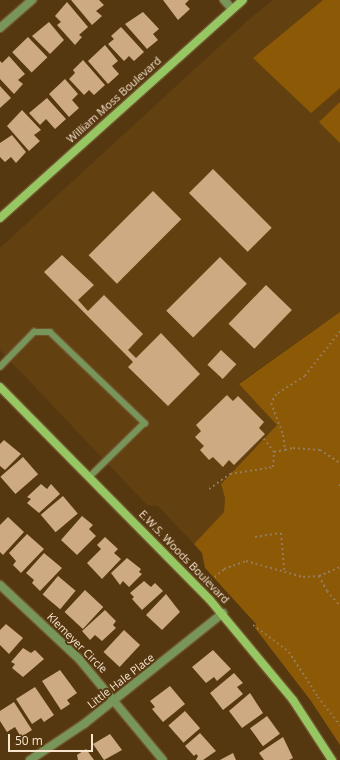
<!DOCTYPE html>
<html>
<head>
<meta charset="utf-8">
<style>
	body { margin:0 }
	#map { position:relative; width:340px; height:760px; overflow:hidden; background:#563810; font-family:"Open Sans",sans-serif }
	div>[style] { position:absolute }
	[style*='--x'] { left:calc(var(--x)*1px); top:calc(var(--y)*1px); width:calc(var(--w)*1px); rotate:calc(var(--a)*1deg) }
	.built>* { inset:0; background:#634010 }
	.green>* { inset:0; background:#8c5906 }
	.building>* { inset:0; background:#cdaa82; transform-origin:0 0 }
	.path>* { height:2px; margin-top:-1px; transform-origin:0; background:repeating-linear-gradient(90deg,#947b5a 0 2px,transparent 0 5px) }
	.roads { filter:drop-shadow(1px 0 #70542f) drop-shadow(-1px 0 #70542f) drop-shadow(0 1px #70542f) drop-shadow(0 -1px #70542f) }
	.lane>* { height:5.5px; margin:-2.75px; padding:0 2.75px; transform-origin:2.75px; border-radius:2.75px; background:#789659 }
	.street>* { height:8px; margin:-4px; padding:0 4px; transform-origin:4px; border-radius:4px; background:#789659 }
	.secondary>* { height:8px; margin:-4px; padding:0 4px; transform-origin:4px; border-radius:4px; background:#97c762 }
	span { translate:-50% -50%; white-space:nowrap; text-align:center; line-height:1.15; -webkit-text-stroke:4px #563810; paint-order:stroke }
	.street-label { font-size:11px; color:#f7e5d0 }
	.scale { position:absolute; left:8px; top:734px; width:85px; height:18px; box-sizing:border-box; border:2px solid #f7e5d0; border-top:0; padding-left:5px; font-size:12px; line-height:14px; white-space:nowrap; color:#f7e5d0; -webkit-text-stroke:3px #563810; paint-order:stroke }
</style>
</head>
<body>
<div id="map">
	<div class="built">
		<i style="clip-path:polygon(273px 0,340px 0,340px 312px,239px 383px,278px 425px,221px 484px,225px 498px,224px 512px,194px 544px,158px 506px,147px 505px,0 350px,0 248px,246px 22px)"></i>
	</div>
	<div class="green">
		<i style="clip-path:polygon(323px 0,340px 0,340px 88px,311px 113px,253px 58px)"></i>
		<i style="clip-path:polygon(340px 102px,340px 143px,319px 122px)"></i>
		<i style="clip-path:polygon(340px 312px,340px 745px,311px 701px,255px 628px,256px 624px,205px 568px,202px 553px,194px 544px,224px 512px,225px 498px,221px 484px,277px 425px,239px 384px)"></i>
	</div>
	<div class="building">
		<i style="clip-path:polygon(71px 0,99px 0,104px 5px,96px 11px,102px 16px,92px 25px)"></i>
		<i style="clip-path:polygon(163px 0,189px 0,185px 4px,190px 9px,178px 20px)"></i>
		<i style="clip-path:polygon(67px 2px,88px 27px,79px 35px,82px 37px,75px 45px,57px 25px,61px 22px,55px 16px)"></i>
		<i style="clip-path:polygon(143px 12px,159px 29px,153px 34px,158px 40px,147px 49px,125px 24px)"></i>
		<i style="clip-path:polygon(49px 22px,64px 40px,50px 54px,32px 36px)"></i>
		<i style="clip-path:polygon(121px 27px,144px 52px,134px 61px,129px 56px,124px 61px,108px 44px,114px 39px,111px 36px)"></i>
		<i style="left:28px;top:37px;width:28px;height:22px;rotate:46deg"></i>
		<i style="clip-path:polygon(105px 45px,118px 61px,112px 66px,119px 74px,108px 84px,88px 61px)"></i>
		<i style="clip-path:polygon(9px 56px,25px 74px,18px 80px,23px 84px,14px 94px,0 79px,0 61px,2px 63px)"></i>
		<i style="clip-path:polygon(83px 60px,105px 85px,94px 95px,89px 90px,84px 95px,69px 79px,75px 73px,73px 70px)"></i>
		<i style="clip-path:polygon(65px 79px,78px 94px,72px 100px,79px 108px,69px 117px,49px 94px)"></i>
		<i style="clip-path:polygon(0 86px,11px 98px,0 108px)"></i>
		<i style="clip-path:polygon(47px 98px,66px 119px,55px 129px,46px 119px,40px 125px,29px 113px)"></i>
		<i style="clip-path:polygon(22px 110px,41px 130px,34px 135px,40px 141px,29px 151px,7px 126px)"></i>
		<i style="clip-path:polygon(12px 135px,26px 152px,16px 163px,11px 157px,5px 162px,0 157px,0 143px)"></i>
		<i style="left:213px;top:169px;width:83px;height:34px;rotate:45deg"></i>
		<i style="left:153px;top:191px;width:40px;height:91px;rotate:45deg"></i>
		<i style="clip-path:polygon(62px 255px,94px 285px,78px 300px,88px 311px,104px 295px,143px 334px,128px 350px,136px 358px,161px 333px,200px 374px,168px 406px,128px 367px,133px 362px,44px 272px)"></i>
		<i style="left:220px;top:257px;width:38px;height:76px;rotate:45deg"></i>
		<i style="left:266px;top:285px;width:36px;height:54px;rotate:44deg"></i>
		<i style="left:221px;top:350px;width:21px;height:20px;rotate:43deg"></i>
		<i style="clip-path:polygon(227px 395px,233px 401px,238px 396px,264px 422px,259px 428px,265px 434px,234px 465px,229px 460px,223px 467px,213px 457px,209px 460px,200px 450px,204px 446px,195px 437px,201px 431px,196px 425px)"></i>
		<i style="clip-path:polygon(4px 440px,21px 454px,5px 470px,0 466px,0 444px)"></i>
		<i style="left:23px;top:457px;width:23px;height:30px;rotate:49deg"></i>
		<i style="clip-path:polygon(41px 484px,47px 489px,51px 484px,60px 494px,39px 513px,27px 503px,31px 499px,27px 497px)"></i>
		<i style="left:63px;top:496px;width:23px;height:29px;rotate:50deg"></i>
		<i style="clip-path:polygon(82px 516px,93px 525px,89px 529px,96px 536px,77px 555px,61px 540px)"></i>
		<i style="clip-path:polygon(8px 517px,24px 532px,3px 555px,0 552px,0 525px)"></i>
		<i style="clip-path:polygon(27px 534px,44px 549px,21px 573px,13px 565px,16px 561px,9px 553px)"></i>
		<i style="clip-path:polygon(105px 537px,118px 549px,114px 553px,121px 559px,102px 579px,87px 563px,101px 549px,97px 545px)"></i>
		<i style="clip-path:polygon(44px 553px,62px 568px,40px 591px,32px 583px,34px 580px,26px 573px)"></i>
		<i style="clip-path:polygon(127px 558px,141px 569px,139px 572px,142px 574px,129px 587px,123px 581px,120px 585px,111px 573px)"></i>
		<i style="left:58px;top:576px;width:23px;height:24px;rotate:40deg"></i>
		<i style="clip-path:polygon(144px 581px,151px 587px,155px 583px,163px 591px,142px 610px,132px 599px,134px 597px,130px 593px)"></i>
		<i style="left:85px;top:590px;width:25px;height:30px;rotate:43deg"></i>
		<i style="clip-path:polygon(166px 594px,180px 612px,162px 630px,146px 615px)"></i>
		<i style="clip-path:polygon(105px 610px,116px 621px,113px 625px,116px 628px,102px 641px,95px 635px,90px 640px,82px 631px)"></i>
		<i style="clip-path:polygon(6px 624px,23px 638px,9px 654px,0 645px,0 630px)"></i>
		<i style="left:124px;top:630px;width:22px;height:30px;rotate:43deg"></i>
		<i style="clip-path:polygon(23px 648px,31px 653px,35px 650px,44px 659px,23px 677px,12px 668px,15px 664px,11px 662px)"></i>
		<i style="clip-path:polygon(213px 650px,231px 669px,217px 681px,214px 677px,206px 683px,192px 667px)"></i>
		<i style="clip-path:polygon(60px 670px,77px 693px,67px 700px,70px 704px,61px 710px,42px 681px)"></i>
		<i style="clip-path:polygon(234px 673px,243px 683px,237px 687px,243px 694px,223px 710px,210px 693px)"></i>
		<i style="clip-path:polygon(170px 686px,185px 704px,163px 722px,152px 709px,155px 707px,150px 701px)"></i>
		<i style="clip-path:polygon(35px 687px,54px 715px,44px 722px,41px 718px,32px 724px,16px 699px)"></i>
		<i style="clip-path:polygon(250px 693px,263px 713px,242px 728px,229px 711px)"></i>
		<i style="clip-path:polygon(14px 702px,32px 730px,21px 737px,15px 727px,7px 732px,0 721px,0 711px)"></i>
		<i style="left:185px;top:711px;width:23px;height:22px;rotate:49deg"></i>
		<i style="left:267px;top:716px;width:22px;height:21px;rotate:54deg"></i>
		<i style="clip-path:polygon(200px 733px,216px 751px,203px 760px,196px 760px,198px 756px,196px 754px,194px 756px,185px 746px)"></i>
		<i style="clip-path:polygon(110px 734px,122px 750px,104px 760px,93px 744px)"></i>
		<i style="clip-path:polygon(283px 737px,293px 758px,289px 760px,264px 760px,259px 753px)"></i>
		<i style="clip-path:polygon(86px 749px,94px 760px,78px 760px,77px 755px)"></i>
		<i style="clip-path:polygon(233px 753px,236px 760px,220px 760px)"></i>
	</div>
	<div class="path">
		<i style="--x:340;--y:331;--w:57;--a:127.9"></i>
		<i style="--x:305;--y:376;--w:34;--a:148"></i>
		<i style="--x:276;--y:394;--w:10;--a:119"></i>
		<i style="--x:271;--y:403;--w:34;--a:69"></i>
		<i style="--x:283;--y:435;--w:15;--a:82"></i>
		<i style="--x:285;--y:450;--w:8;--a:-14"></i>
		<i style="--x:293;--y:448;--w:27;--a:4"></i>
		<i style="--x:320;--y:450;--w:24;--a:33"></i>
		<i style="--x:274;--y:452;--w:11;--a:-10"></i>
		<i style="--x:339;--y:485;--w:1;--a:0"></i>
		<i style="--x:209;--y:489;--w:26;--a:-36"></i>
		<i style="--x:230;--y:474;--w:44;--a:-9.2"></i>
		<i style="--x:273;--y:467;--w:15;--a:-86"></i>
		<i style="--x:274;--y:452;--w:18;--a:-128"></i>
		<i style="--x:255;--y:537;--w:26;--a:-9"></i>
		<i style="--x:281;--y:533;--w:38;--a:85"></i>
		<i style="--x:319;--y:576;--w:17;--a:62"></i>
		<i style="--x:327;--y:591;--w:20;--a:49"></i>
		<i style="--x:207;--y:584;--w:23;--a:-41"></i>
		<i style="--x:224;--y:569;--w:23;--a:-20"></i>
		<i style="--x:246;--y:561;--w:59;--a:15.7"></i>
		<i style="--x:303;--y:577;--w:16;--a:-4"></i>
		<i style="--x:319;--y:576;--w:23;--a:-23"></i>
		<i style="--x:253;--y:625;--w:45;--a:36.9"></i>
		<i style="--x:289;--y:652;--w:54;--a:57.2"></i>
		<i style="--x:318;--y:697;--w:36;--a:52"></i>
	</div>
	<div class="roads">
		<div class="lane">
			<i style="--x:0;--y:367;--w:49;--a:-45.8"></i>
			<i style="--x:34;--y:332;--w:16;--a:0"></i>
			<i style="--x:50;--y:332;--w:132;--a:43.8"></i>
			<i style="--x:145;--y:423;--w:77;--a:135.5"></i>
		</div>
		<div class="street">
			<i style="--x:224;--y:0;--w:12;--a:48"></i>
			<i style="--x:0;--y:28;--w:43;--a:-41.2"></i>
			<i style="--x:0;--y:585;--w:108;--a:43.1"></i>
			<i style="--x:79;--y:659;--w:131;--a:50.3"></i>
			<i style="--x:30;--y:760;--w:65;--a:-33.7"></i>
			<i style="--x:84;--y:724;--w:178;--a:-38.6"></i>
		</div>
		<div class="secondary">
			<i style="--x:0;--y:218;--w:326;--a:-41.9"></i>
			<i style="--x:0;--y:387;--w:299;--a:45.4"></i>
			<i style="--x:210;--y:600;--w:130;--a:50.3"></i>
			<i style="--x:293;--y:700;--w:72;--a:57"></i>
		</div>
	</div>
	<div class="street-label">
		<span style="left:114px;top:100px;rotate:-42deg">William Moss Boulevard</span>
		<span style="left:184px;top:557px;rotate:46deg">E.W.S. Woods Boulevard</span>
		<span style="left:77px;top:643px;rotate:45deg">Klemeyer Circle</span>
		<span style="left:121px;top:681px;rotate:-38deg">Little Hale Place</span>
	</div>
	<div class="scale">50 m</div>
</div>
</body>
</html>
